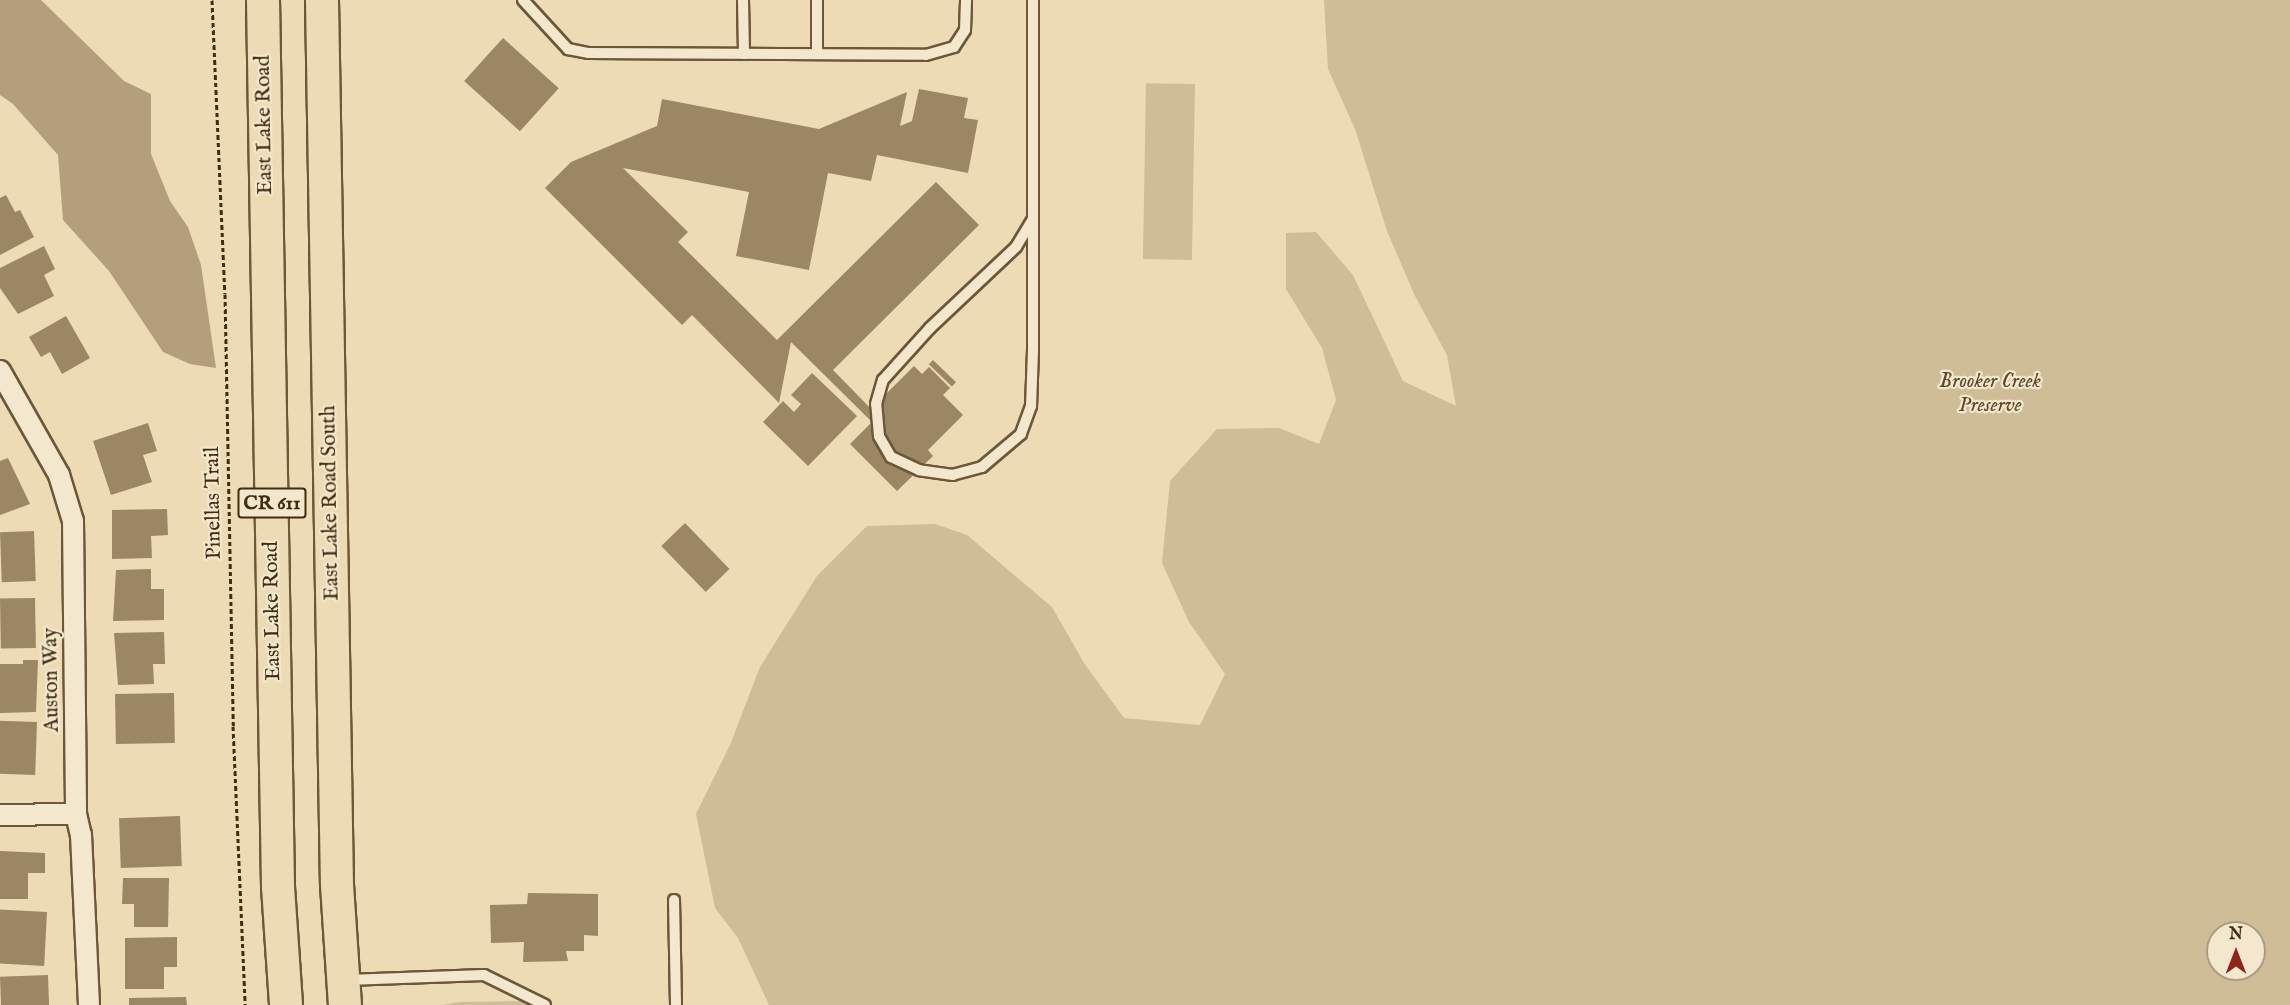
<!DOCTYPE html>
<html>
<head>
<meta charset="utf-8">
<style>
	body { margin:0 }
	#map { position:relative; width:2290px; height:1005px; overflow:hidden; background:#ecdbb4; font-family:"IM FELL English",serif }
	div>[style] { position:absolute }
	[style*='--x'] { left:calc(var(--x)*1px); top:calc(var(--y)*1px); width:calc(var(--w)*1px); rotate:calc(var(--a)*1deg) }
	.green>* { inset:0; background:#cfbd98; transform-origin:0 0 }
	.water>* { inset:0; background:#b39f7c }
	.building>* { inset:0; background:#9b8764; transform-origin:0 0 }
	.path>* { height:3px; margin-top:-1.5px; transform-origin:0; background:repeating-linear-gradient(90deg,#432b0e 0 4.5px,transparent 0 7.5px) }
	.roads { filter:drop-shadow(2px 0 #6d5738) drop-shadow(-2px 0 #6d5738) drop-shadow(0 2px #6d5738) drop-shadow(0 -2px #6d5738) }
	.lane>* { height:10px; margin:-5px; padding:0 5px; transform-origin:5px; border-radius:5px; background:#f3e8ce }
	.street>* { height:20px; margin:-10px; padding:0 10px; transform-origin:10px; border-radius:10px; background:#f3e8ce }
	.primary>* { height:32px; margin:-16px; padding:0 16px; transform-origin:16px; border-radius:16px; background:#ecdbb4 }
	span { translate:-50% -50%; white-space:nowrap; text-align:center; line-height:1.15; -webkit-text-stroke:4.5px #f3e8ce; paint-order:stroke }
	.shield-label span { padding:2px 4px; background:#f3e8ce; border:2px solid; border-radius:4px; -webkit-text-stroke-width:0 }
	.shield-label { font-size:20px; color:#432b0e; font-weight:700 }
	.street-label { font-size:21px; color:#432b0e }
	.park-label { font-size:21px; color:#5f482a; font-style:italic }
	.north { position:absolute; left:2206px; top:921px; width:60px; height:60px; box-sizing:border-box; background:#f3e8ce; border:2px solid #ad9c81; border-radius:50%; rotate:0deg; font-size:16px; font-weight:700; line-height:24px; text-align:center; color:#432b0e }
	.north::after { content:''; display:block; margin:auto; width:21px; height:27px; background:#8f2418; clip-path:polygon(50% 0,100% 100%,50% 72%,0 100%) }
</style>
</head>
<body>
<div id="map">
	<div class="green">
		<i style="clip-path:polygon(evenodd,1324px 0,2290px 0,2290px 1005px,769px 1005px,738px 938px,715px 908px,696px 814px,730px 745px,760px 667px,817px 576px,867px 526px,935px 524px,967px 535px,1052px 607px,1084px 663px,1124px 718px,1200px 725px,1225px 674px,1189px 622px,1162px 563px,1170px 481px,1217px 429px,1279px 428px,1319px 444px,1336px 400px,1322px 348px,1286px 289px,1286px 233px,1316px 232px,1353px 275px,1403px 381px,1456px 406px,1447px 355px,1415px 296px,1387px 231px,1355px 129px,1328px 69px,1324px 0,2218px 933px,2254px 933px,2254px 969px,2218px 969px,2218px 933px)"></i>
		<i style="left:1195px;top:84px;width:176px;height:49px;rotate:91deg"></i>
		<i style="clip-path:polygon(530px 1001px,534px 1005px,442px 1005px,460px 1002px)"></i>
	</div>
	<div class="water">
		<i style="clip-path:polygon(0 0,41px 0,124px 81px,151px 94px,151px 154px,170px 201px,188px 227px,201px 265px,216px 368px,190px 364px,163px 352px,109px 271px,63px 220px,58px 155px,13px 104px,0 95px)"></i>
	</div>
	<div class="building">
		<i style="left:503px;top:38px;width:75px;height:58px;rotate:42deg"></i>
		<i style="clip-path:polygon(919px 89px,968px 98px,964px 118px,978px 120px,968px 173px,877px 155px,871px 181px,828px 173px,809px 270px,736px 256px,749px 192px,623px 168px,688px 232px,678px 242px,777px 340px,936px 182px,979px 225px,833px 370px,878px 416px,884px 410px,877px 403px,914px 366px,922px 374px,929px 367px,950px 388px,943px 395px,963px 415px,928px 450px,933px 456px,897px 491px,850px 444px,872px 422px,791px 342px,779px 403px,692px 315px,682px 325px,545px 188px,571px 162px,657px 126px,662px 99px,819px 129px,907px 92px,900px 126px,912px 121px)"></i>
		<i style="clip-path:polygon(6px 195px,15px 212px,20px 210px,34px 237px,0 255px,0 198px)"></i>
		<i style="clip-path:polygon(44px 246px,55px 269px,44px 275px,54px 296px,18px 314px,0 288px,0 268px)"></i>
		<i style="clip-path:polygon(66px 316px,90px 358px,62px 374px,50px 352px,41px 357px,29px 337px)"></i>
		<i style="left:933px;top:360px;width:32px;height:6px;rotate:44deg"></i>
		<i style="clip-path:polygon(812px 373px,857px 416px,808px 466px,763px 422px,783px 401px,794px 412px,801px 404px,791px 395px)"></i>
		<i style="clip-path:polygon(148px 423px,157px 451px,143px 455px,152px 482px,111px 495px,93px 441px)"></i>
		<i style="clip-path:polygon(8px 458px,30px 504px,0 515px,0 461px)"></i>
		<i style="clip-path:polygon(167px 509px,168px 535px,151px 536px,152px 558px,112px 559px,112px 510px)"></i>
		<i style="left:685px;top:523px;width:64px;height:33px;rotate:46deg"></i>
		<i style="left:34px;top:531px;width:50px;height:34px;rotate:88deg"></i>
		<i style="clip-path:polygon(151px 569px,151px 589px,164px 589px,164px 620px,113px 621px,116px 570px)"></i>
		<i style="left:35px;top:598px;width:50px;height:35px;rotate:89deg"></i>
		<i style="clip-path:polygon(164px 632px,165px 664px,153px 664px,154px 684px,118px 685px,114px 633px)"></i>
		<i style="clip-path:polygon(23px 660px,38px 660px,36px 712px,0 713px,0 664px,23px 664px)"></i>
		<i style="left:174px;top:693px;width:50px;height:59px;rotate:89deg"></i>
		<i style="left:37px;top:722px;width:53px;height:37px;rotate:92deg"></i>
		<i style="left:180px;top:816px;width:50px;height:61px;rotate:88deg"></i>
		<i style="clip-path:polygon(0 851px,45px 853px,45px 873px,28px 873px,28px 899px,0 899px)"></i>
		<i style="clip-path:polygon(123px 878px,169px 878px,168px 927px,134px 927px,134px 904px,122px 904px)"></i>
		<i style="clip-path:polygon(528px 893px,598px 894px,598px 936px,584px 935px,584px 951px,566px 951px,568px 961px,523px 962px,524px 942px,491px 943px,490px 905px,527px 904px)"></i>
		<i style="left:47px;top:912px;width:54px;height:47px;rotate:93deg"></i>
		<i style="clip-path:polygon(177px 937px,177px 967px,164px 967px,164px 989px,125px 989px,125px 938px)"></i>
		<i style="left:48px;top:975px;width:30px;height:48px;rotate:88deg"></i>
		<i style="clip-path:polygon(186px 997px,187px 1005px,129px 1005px,129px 998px)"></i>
	</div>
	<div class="path">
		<i style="--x:212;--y:0;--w:294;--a:87.5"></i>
		<i style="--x:225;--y:294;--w:432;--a:88.9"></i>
		<i style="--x:233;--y:726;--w:279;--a:87.5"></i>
	</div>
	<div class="roads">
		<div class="lane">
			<i style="--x:523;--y:0;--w:67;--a:47.4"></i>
			<i style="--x:568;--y:49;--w:20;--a:11"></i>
			<i style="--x:588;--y:53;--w:338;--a:0.3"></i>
			<i style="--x:926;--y:55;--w:29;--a:-16"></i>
			<i style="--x:954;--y:47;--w:20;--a:-57"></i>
			<i style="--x:965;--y:30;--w:30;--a:-88"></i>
			<i style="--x:743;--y:0;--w:54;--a:88.9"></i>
			<i style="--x:817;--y:0;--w:54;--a:90"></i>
			<i style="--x:1033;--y:0;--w:350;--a:90"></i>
			<i style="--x:1033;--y:350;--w:56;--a:92"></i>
			<i style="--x:1031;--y:406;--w:30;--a:110"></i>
			<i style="--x:1021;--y:434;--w:51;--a:139.8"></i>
			<i style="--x:982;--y:467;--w:30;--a:165"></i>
			<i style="--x:953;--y:475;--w:34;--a:-172"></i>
			<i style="--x:919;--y:470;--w:31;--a:-155"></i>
			<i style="--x:891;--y:457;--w:24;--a:-120"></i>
			<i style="--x:879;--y:436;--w:32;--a:-95"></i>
			<i style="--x:876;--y:404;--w:25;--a:-74"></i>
			<i style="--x:883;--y:380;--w:70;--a:-47.9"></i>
			<i style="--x:930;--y:328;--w:118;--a:-43.3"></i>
			<i style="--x:1016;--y:247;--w:33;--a:-59"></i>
			<i style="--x:674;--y:900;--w:105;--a:88.9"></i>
			<i style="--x:347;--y:980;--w:137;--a:-2.1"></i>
			<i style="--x:484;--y:975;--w:68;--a:26.2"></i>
		</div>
		<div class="street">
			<i style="--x:0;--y:371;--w:120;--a:60.4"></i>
			<i style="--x:59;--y:475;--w:48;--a:73.1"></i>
			<i style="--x:73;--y:521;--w:293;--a:89.4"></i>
			<i style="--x:76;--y:814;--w:22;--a:77"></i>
			<i style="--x:81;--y:835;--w:170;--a:87.3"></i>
			<i style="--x:0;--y:815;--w:76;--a:-0.8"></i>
		</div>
		<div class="primary">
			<i style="--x:263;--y:0;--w:887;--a:89.03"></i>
			<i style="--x:278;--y:887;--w:118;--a:86.1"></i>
			<i style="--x:322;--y:0;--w:885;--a:89.03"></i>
			<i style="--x:337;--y:885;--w:120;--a:86.2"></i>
		</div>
	</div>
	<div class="shield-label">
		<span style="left:272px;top:503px">CR 611</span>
	</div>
	<div class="street-label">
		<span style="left:265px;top:125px;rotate:-91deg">East Lake Road</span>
		<span style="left:214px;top:503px;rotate:-91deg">Pinellas Trail</span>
		<span style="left:331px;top:503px;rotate:-91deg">East Lake Road South</span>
		<span style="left:273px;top:611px;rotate:-91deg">East Lake Road</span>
		<span style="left:52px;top:680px;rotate:-91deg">Auston Way</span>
	</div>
	<div class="park-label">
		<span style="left:1990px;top:394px">Brooker Creek<br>Preserve</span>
	</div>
	<div class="north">N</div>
</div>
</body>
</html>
